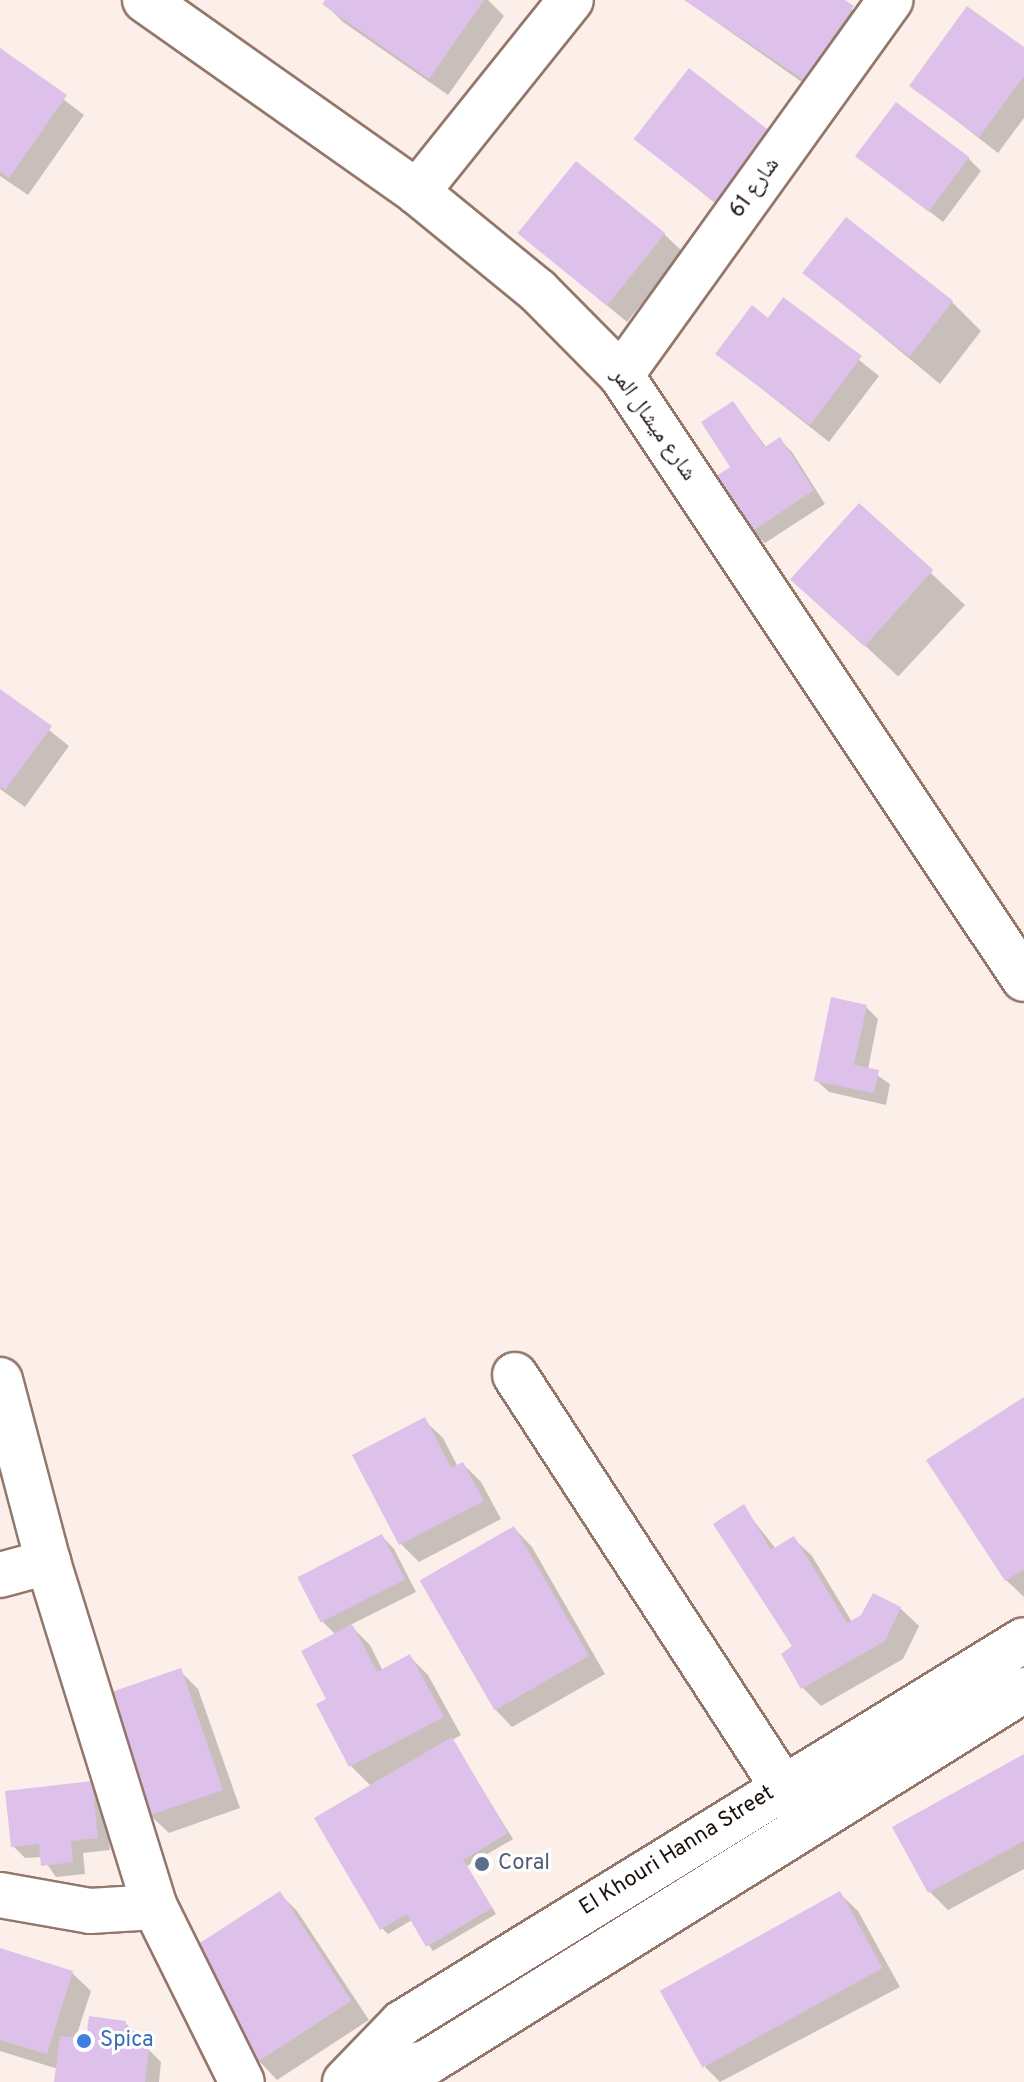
<!DOCTYPE html>
<html>
<head>
<meta charset="utf-8">
<style>
	body { margin:0 }
	#map { position:relative; width:1024px; height:2082px; overflow:hidden; background:#fcefe9; font-family:Overpass,"Noto Naskh Arabic",sans-serif }
	div>[style] { position:absolute }
	[style*='--x'] { left:calc(var(--x)*1px); top:calc(var(--y)*1px); width:calc(var(--w)*1px); rotate:calc(var(--a)*1deg) }
	.shadow>* { inset:0; background:#0003; transform-origin:0 0 }
	.building>* { inset:0; background:#dec1ea; transform-origin:0 0 }
	.roads { filter:drop-shadow(2px 0 #93776b) drop-shadow(-2px 0 #93776b) drop-shadow(0 2px #93776b) drop-shadow(0 -2px #93776b) }
	.minor>* { height:44px; margin:-22px; padding:0 22px; transform-origin:22px; border-radius:22px; background:#fff }
	.tertiary>* { height:44px; margin:-22px; padding:0 22px; transform-origin:22px; border-radius:22px; background:#fff }
	.dots>* { width:22px; height:22px; translate:-50% -50%; box-sizing:border-box; border:4px solid #fff; border-radius:50% }
	span { translate:-50% -50%; white-space:nowrap; text-align:center; line-height:1.15; -webkit-text-stroke:6px #fff; paint-order:stroke }
	.street-label { font-size:22px; color:#1a100b }
	.service-label { font-size:22px; color:#4e5e75 }
	.left { translate:0 -50%; text-align:left }
	.shop-label { font-size:22px; color:#366cbe }
</style>
</head>
<body>
<div id="map">
	<div class="shadow">
		<i style="clip-path:polygon(327px 0,488px 0,504px 16px,448px 95px,343px 22px,325px 4px)"></i>
		<i style="clip-path:polygon(685px 0,841px 0,871px 26px,823px 97px)"></i>
		<i style="clip-path:polygon(1024px 50px,1024px 118px,998px 153px,912px 86px)"></i>
		<i style="clip-path:polygon(0 51px,84px 115px,28px 195px,0 176px)"></i>
		<i style="clip-path:polygon(690px 70px,742px 225px,636px 139px)"></i>
		<i style="clip-path:polygon(858px 156px,968px 158px,981px 171px,943px 222px)"></i>
		<i style="clip-path:polygon(521px 234px,664px 234px,683px 252px,627px 322px)"></i>
		<i style="clip-path:polygon(806px 273px,952px 302px,981px 331px,940px 384px)"></i>
		<i style="clip-path:polygon(784px 300px,879px 376px,829px 442px,718px 354px,768px 321px)"></i>
		<i style="clip-path:polygon(733px 404px,767px 448px,780px 440px,792px 452px,825px 504px,765px 543px,752px 531px,733px 468px)"></i>
		<i style="left:859px;top:506px;width:145px;height:98px;rotate:43deg"></i>
		<i style="clip-path:polygon(0 691px,69px 746px,25px 807px,0 789px)"></i>
		<i style="clip-path:polygon(866px 1007px,878px 1019px,868px 1069px,890px 1084px,886px 1105px,829px 1092px,816px 1080px)"></i>
		<i style="clip-path:polygon(1024px 1399px,1024px 1597px,1006px 1580px)"></i>
		<i style="clip-path:polygon(424px 1420px,443px 1438px,458px 1467px,463px 1464px,481px 1482px,501px 1519px,419px 1562px,401px 1544px)"></i>
		<i style="clip-path:polygon(743px 1507px,776px 1549px,793px 1538px,812px 1556px,852px 1622px,900px 1608px,919px 1626px,903px 1659px,821px 1706px,803px 1688px,794px 1647px)"></i>
		<i style="clip-path:polygon(514px 1528px,532px 1547px,605px 1674px,512px 1727px,494px 1708px)"></i>
		<i style="clip-path:polygon(382px 1536px,394px 1549px,416px 1592px,350px 1625px,370px 1645px,383px 1671px,410px 1657px,428px 1675px,461px 1735px,452px 1740px,513px 1839px,467px 1866px,496px 1914px,433px 1951px,412px 1920px,388px 1934px,382px 1928px,372px 1787px,351px 1766px,329px 1700px,336px 1635px,321px 1620px)"></i>
		<i style="clip-path:polygon(180px 1671px,198px 1689px,240px 1808px,169px 1833px,150px 1815px)"></i>
		<i style="clip-path:polygon(1024px 1756px,1024px 1869px,948px 1910px,930px 1892px,894px 1828px)"></i>
		<i style="clip-path:polygon(92px 1783px,104px 1796px,110px 1850px,83px 1853px,85px 1874px,56px 1877px,42px 1857px,25px 1858px,13px 1846px)"></i>
		<i style="clip-path:polygon(279px 1893px,297px 1911px,369px 2020px,277px 2080px,259px 2061px)"></i>
		<i style="clip-path:polygon(839px 1893px,858px 1911px,900px 1987px,720px 2082px,705px 2067px)"></i>
		<i style="clip-path:polygon(0 1950px,72px 1973px,91px 1991px,75px 2040px,88px 2042px,125px 2023px,138px 2035px,136px 2048px,148px 2049px,161px 2062px,159px 2082px,56px 2082px,58px 2069px,0 2051px)"></i>
	</div>
	<div class="building">
		<i style="clip-path:polygon(325px 0,484px 0,429px 79px,322px 4px)"></i>
		<i style="clip-path:polygon(684px 0,845px 0,854px 6px,804px 80px)"></i>
		<i style="clip-path:polygon(967px 6px,1024px 47px,1024px 76px,979px 137px,909px 86px)"></i>
		<i style="clip-path:polygon(0 48px,67px 95px,9px 178px,0 172px)"></i>
		<i style="left:689px;top:68px;width:114px;height:90px;rotate:38deg"></i>
		<i style="left:896px;top:102px;width:92px;height:68px;rotate:37deg"></i>
		<i style="left:576px;top:161px;width:115px;height:93px;rotate:39deg"></i>
		<i style="left:846px;top:217px;width:136px;height:71px;rotate:38deg"></i>
		<i style="clip-path:polygon(783px 297px,862px 356px,810px 425px,715px 354px,752px 305px,768px 318px)"></i>
		<i style="clip-path:polygon(733px 401px,765px 447px,780px 437px,814px 490px,751px 532px,715px 477px,730px 467px,701px 422px)"></i>
		<i style="left:859px;top:503px;width:100px;height:103px;rotate:42deg"></i>
		<i style="clip-path:polygon(0 689px,52px 726px,5px 790px,0 786px)"></i>
		<i style="clip-path:polygon(831px 997px,867px 1005px,854px 1065px,879px 1070px,874px 1093px,814px 1081px)"></i>
		<i style="clip-path:polygon(1024px 1397px,1024px 1569px,1005px 1581px,926px 1460px)"></i>
		<i style="clip-path:polygon(425px 1417px,451px 1468px,463px 1462px,484px 1501px,399px 1545px,352px 1455px)"></i>
		<i style="clip-path:polygon(744px 1504px,771px 1550px,794px 1536px,847px 1623px,861px 1615px,873px 1593px,901px 1607px,885px 1641px,801px 1689px,781px 1654px,792px 1646px,713px 1524px)"></i>
		<i style="left:514px;top:1526px;width:150px;height:109px;rotate:60deg"></i>
		<i style="left:382px;top:1534px;width:51px;height:95px;rotate:63deg"></i>
		<i style="clip-path:polygon(352px 1624px,377px 1672px,410px 1654px,444px 1717px,349px 1767px,316px 1704px,326px 1699px,301px 1651px)"></i>
		<i style="left:181px;top:1668px;width:129px;height:79px;rotate:71deg"></i>
		<i style="clip-path:polygon(452px 1737px,508px 1833px,463px 1860px,492px 1908px,426px 1947px,407px 1914px,380px 1930px,314px 1818px)"></i>
		<i style="clip-path:polygon(1024px 1754px,1024px 1841px,928px 1893px,892px 1827px)"></i>
		<i style="clip-path:polygon(92px 1781px,98px 1838px,71px 1841px,73px 1862px,41px 1866px,39px 1844px,11px 1847px,5px 1791px)"></i>
		<i style="left:280px;top:1891px;width:131px;height:113px;rotate:57deg"></i>
		<i style="left:840px;top:1891px;width:88px;height:206px;rotate:61deg"></i>
		<i style="clip-path:polygon(0 1948px,73px 1971px,47px 2054px,0 2040px)"></i>
		<i style="clip-path:polygon(89px 2016px,126px 2021px,123px 2044px,149px 2047px,145px 2082px,54px 2082px,60px 2036px,86px 2039px)"></i>
	</div>
	<div class="roads">
		<div class="minor">
			<i style="--x:145;--y:0;--w:333;--a:35.2"></i>
			<i style="--x:417;--y:192;--w:156;--a:39.3"></i>
			<i style="--x:538;--y:291;--w:118;--a:45.3"></i>
			<i style="--x:621;--y:375;--w:726;--a:56.29"></i>
			<i style="--x:417;--y:192;--w:246;--a:-51.3"></i>
			<i style="--x:621;--y:375;--w:462;--a:-54.3"></i>
			<i style="--x:515;--y:1375;--w:532;--a:56.97"></i>
			<i style="--x:0;--y:1380;--w:188;--a:75.2"></i>
			<i style="--x:48;--y:1562;--w:361;--a:72.8"></i>
			<i style="--x:155;--y:1907;--w:195;--a:63.6"></i>
			<i style="--x:0;--y:1575;--w:50;--a:-15.2"></i>
			<i style="--x:0;--y:1895;--w:91;--a:10.1"></i>
			<i style="--x:90;--y:1911;--w:65;--a:-3.5"></i>
		</div>
		<div class="tertiary">
			<i style="--x:345;--y:2082;--w:82;--a:-46"></i>
			<i style="--x:402;--y:2023;--w:730;--a:-31.62"></i>
			<i style="--x:358;--y:2082;--w:73;--a:-15.9"></i>
			<i style="--x:428;--y:2062;--w:703;--a:-31.97"></i>
		</div>
	</div>
	<div class="dots">
		<i style="left:482px;top:1864px;background:#5c6f8a"></i>
		<i style="left:84px;top:2041px;background:#3f7fe0"></i>
	</div>
	<div class="street-label">
		<span style="left:755px;top:188px;rotate:-54deg">شارع 61</span>
		<span style="left:653px;top:425px;rotate:55deg">شارع ميشال المر</span>
		<span style="left:677px;top:1851px;rotate:-32deg">El Khouri Hanna Street</span>
	</div>
	<div class="service-label">
		<span class="left" style="left:498px;top:1864px">Coral</span>
	</div>
	<div class="shop-label">
		<span class="left" style="left:100px;top:2041px">Spica</span>
	</div>
</div>
</body>
</html>
